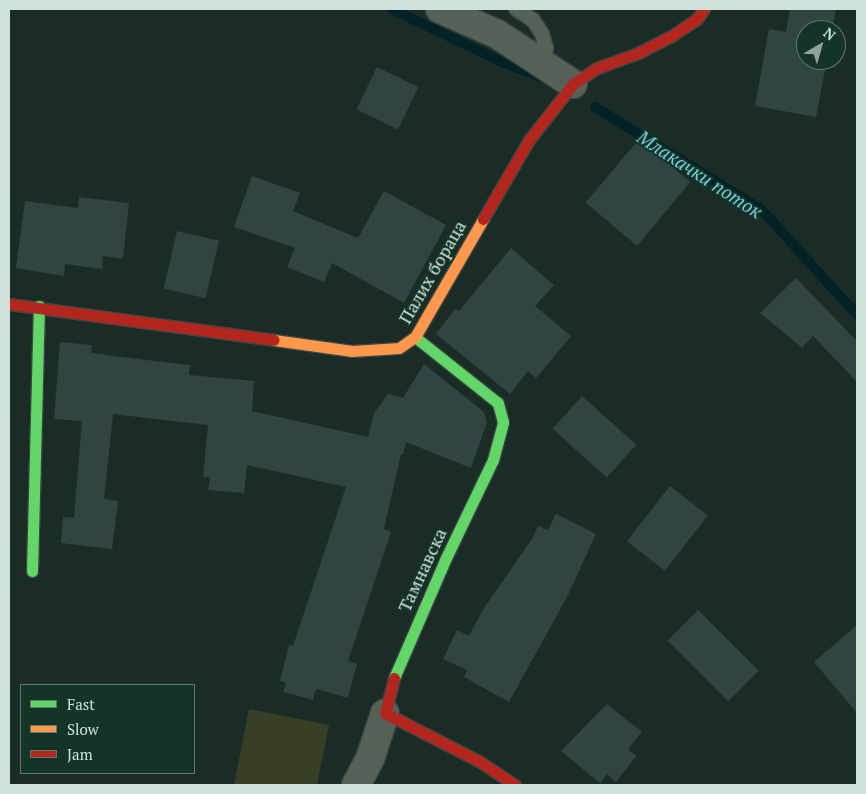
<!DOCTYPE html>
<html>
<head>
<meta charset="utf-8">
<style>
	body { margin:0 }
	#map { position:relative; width:866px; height:794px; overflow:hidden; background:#1b2c26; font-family:"PT Serif",serif }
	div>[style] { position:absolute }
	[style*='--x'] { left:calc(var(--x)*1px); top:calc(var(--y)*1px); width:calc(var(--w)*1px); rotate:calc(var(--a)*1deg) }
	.green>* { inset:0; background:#383e25 }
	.stream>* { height:10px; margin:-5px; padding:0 5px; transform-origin:5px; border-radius:5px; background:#032227 }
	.building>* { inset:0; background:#304441; transform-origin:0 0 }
	.roads { filter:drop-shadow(1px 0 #394742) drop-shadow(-1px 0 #394742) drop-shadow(0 1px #394742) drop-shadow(0 -1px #394742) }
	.lane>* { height:14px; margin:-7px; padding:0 7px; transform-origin:7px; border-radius:7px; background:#566258 }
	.street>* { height:28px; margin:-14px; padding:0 14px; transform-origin:14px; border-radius:14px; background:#566258 }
	.fast>* { height:11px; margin:-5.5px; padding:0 5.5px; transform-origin:5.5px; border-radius:5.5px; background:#63d668 }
	.slow>* { height:11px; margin:-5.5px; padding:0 5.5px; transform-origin:5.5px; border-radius:5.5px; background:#ff974d }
	.jam>* { height:11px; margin:-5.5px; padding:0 5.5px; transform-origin:5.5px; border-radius:5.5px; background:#b3261e }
	span { translate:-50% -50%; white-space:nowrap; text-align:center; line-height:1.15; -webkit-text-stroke:4px #133427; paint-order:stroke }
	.street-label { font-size:18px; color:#cfe2d9 }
	.water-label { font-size:19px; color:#70cee4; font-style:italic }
	.frame { position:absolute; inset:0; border:10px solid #cfe2d9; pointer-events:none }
	.legend { position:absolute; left:20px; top:684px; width:175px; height:90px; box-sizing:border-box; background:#133427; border:1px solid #5e7a6e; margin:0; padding:6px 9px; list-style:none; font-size:15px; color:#cfe2d9 }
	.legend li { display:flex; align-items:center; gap:10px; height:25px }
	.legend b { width:25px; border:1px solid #5e7a6e }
	.north { position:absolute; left:796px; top:20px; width:50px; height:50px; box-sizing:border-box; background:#133427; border:1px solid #5e7a6e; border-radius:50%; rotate:38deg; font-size:14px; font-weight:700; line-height:20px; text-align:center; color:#cfe2d9 }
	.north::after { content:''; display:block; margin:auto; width:18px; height:22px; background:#90a29a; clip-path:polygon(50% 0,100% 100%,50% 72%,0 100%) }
</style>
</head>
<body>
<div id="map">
	<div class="green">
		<i style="clip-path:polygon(249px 709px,329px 725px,317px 785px,234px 785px)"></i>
	</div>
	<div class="stream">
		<i style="--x:392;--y:9;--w:122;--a:25.7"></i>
		<i style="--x:502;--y:62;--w:45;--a:20.9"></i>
		<i style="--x:595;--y:107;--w:195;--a:31.6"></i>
		<i style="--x:761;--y:209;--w:143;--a:47.8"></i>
	</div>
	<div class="building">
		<i style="clip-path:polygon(790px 9px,836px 9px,832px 30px,806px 30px,806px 60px,827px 60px,816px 117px,755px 106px,769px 29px,786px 32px)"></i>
		<i style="left:377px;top:67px;width:46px;height:47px;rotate:26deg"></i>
		<i style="left:639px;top:139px;width:67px;height:83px;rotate:40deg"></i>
		<i style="clip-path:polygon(252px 176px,300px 193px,293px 211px,358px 238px,384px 191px,446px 225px,404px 303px,332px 263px,324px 282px,287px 267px,295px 248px,234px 227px)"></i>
		<i style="clip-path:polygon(79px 197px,129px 203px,123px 259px,103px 256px,102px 269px,65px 264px,64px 276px,16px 268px,25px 201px,78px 208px)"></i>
		<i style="left:177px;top:231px;width:43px;height:59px;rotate:13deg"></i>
		<i style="clip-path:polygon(511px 248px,554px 285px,535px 306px,571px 336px,536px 378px,528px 371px,510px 394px,436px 334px,455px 309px,459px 311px)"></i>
		<i style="clip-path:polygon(796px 278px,857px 341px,857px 382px,813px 336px,802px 348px,760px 313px)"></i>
		<i style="clip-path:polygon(60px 342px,92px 345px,91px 353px,104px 354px,104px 355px,190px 365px,189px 375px,254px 381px,252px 411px,368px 437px,374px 413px,388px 394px,403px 398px,424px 364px,484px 412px,487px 422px,471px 468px,406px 442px,403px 455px,401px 454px,384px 529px,391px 532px,348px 661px,357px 664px,348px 698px,316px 689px,313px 700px,283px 692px,286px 683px,280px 681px,289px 645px,293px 646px,346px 487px,247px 465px,244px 493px,208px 490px,210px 477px,203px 477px,208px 425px,113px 414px,104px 499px,118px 501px,112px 549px,61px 543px,63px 517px,74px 518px,82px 421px,54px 419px)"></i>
		<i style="left:582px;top:396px;width:73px;height:44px;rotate:42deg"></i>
		<i style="left:670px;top:486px;width:48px;height:70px;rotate:38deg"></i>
		<i style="clip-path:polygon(556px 514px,596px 534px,567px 597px,509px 702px,464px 677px,467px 670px,443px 659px,457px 630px,469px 636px,484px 608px,532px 539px,538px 526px,548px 530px)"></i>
		<i style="left:698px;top:610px;width:86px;height:43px;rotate:45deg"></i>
		<i style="clip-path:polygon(857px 625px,857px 713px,814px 662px)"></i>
		<i style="clip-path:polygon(607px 704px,642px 732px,628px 749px,636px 756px,616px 782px,607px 774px,600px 783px,561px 751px)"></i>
	</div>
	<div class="roads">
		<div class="lane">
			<i style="--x:516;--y:9;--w:20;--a:33"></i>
			<i style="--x:533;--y:20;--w:17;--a:57"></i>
			<i style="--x:542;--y:34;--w:15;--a:74"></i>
			<i style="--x:546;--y:48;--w:15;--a:101"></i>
		</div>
		<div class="street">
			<i style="--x:440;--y:9;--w:62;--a:23.7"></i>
			<i style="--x:497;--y:34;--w:91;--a:33.3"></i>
			<i style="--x:356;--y:785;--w:30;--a:-62"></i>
			<i style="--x:370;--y:759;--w:48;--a:-71.9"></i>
		</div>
		<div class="fast">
			<i style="--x:32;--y:571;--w:265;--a:-88.5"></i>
			<i style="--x:394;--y:678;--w:129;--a:-66.6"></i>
			<i style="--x:445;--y:560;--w:111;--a:-64.4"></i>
			<i style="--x:493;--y:460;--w:39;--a:-75"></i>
			<i style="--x:503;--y:422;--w:20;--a:-105"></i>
			<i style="--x:498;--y:403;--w:106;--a:-141.5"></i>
		</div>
		<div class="slow">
			<i style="--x:274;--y:340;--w:79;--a:8"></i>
			<i style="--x:352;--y:351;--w:47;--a:-3.7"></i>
			<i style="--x:399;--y:348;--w:19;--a:-35"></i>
			<i style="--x:415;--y:337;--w:136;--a:-60"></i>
		</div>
		<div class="jam">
			<i style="--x:483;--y:219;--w:91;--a:-59.8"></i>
			<i style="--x:529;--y:140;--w:71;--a:-51.8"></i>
			<i style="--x:573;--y:84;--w:29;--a:-34"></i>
			<i style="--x:597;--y:68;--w:44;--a:-20.1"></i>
			<i style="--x:638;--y:53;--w:36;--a:-27"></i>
			<i style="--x:670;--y:37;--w:32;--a:-34"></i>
			<i style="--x:697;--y:19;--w:12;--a:-55"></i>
			<i style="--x:9;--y:304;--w:267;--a:7.7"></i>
			<i style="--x:394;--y:678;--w:36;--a:104"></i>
			<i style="--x:385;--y:713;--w:106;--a:27.1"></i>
			<i style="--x:479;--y:761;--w:43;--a:33.7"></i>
		</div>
	</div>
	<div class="street-label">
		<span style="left:432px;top:272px;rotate:-60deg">Палих бораца</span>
		<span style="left:422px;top:570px;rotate:-65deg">Тамнавска</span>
	</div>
	<div class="water-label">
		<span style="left:700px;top:174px;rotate:33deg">Млакачки поток</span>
	</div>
	<div class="frame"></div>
	<ul class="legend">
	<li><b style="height:6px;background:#63d668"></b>Fast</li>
	<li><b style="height:6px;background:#ff974d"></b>Slow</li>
	<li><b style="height:6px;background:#b3261e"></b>Jam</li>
	</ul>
	<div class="north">N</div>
</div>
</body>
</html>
